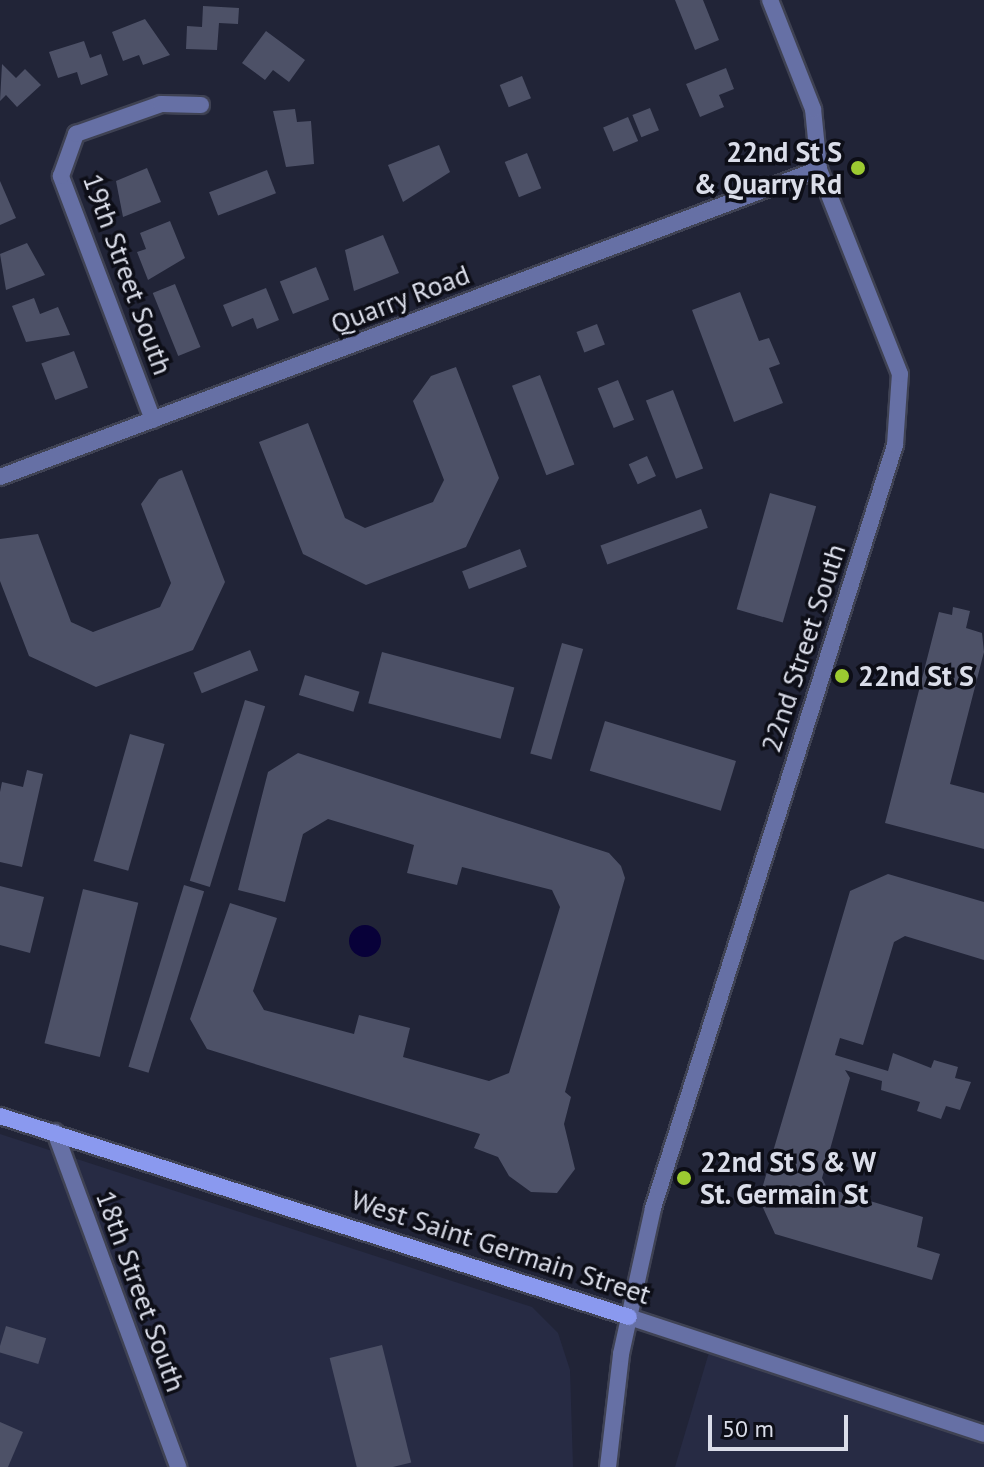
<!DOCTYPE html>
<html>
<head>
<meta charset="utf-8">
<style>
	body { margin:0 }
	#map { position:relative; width:984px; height:1467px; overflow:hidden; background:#212437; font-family:"PT Sans",sans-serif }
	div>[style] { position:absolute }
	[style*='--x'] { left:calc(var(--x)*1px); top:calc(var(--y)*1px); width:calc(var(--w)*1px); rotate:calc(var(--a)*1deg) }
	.built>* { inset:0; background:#272b44 }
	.water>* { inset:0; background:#080139 }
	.round { border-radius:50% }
	.building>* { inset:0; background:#4d5167; transform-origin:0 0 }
	.roads { filter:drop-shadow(2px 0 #3f4253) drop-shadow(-2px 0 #3f4253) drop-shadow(0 2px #3f4253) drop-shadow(0 -2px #3f4253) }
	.minor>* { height:16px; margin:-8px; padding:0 8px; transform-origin:8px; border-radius:8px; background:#6670a5 }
	.tertiary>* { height:16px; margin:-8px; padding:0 8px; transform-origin:8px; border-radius:8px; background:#6670a5 }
	.secondary>* { height:16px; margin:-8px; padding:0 8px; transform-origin:8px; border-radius:8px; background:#8a99ef }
	.dots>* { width:22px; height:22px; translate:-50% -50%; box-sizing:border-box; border:4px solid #0d0e17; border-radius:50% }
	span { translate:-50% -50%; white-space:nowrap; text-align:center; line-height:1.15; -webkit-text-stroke:7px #0d0e17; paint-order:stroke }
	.poi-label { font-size:28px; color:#dadde9; font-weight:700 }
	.right { translate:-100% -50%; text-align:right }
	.left { translate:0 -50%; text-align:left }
	.street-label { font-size:28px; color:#dadde9 }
	.scale { position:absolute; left:708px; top:1415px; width:140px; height:36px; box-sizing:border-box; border:4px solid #dadde9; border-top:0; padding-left:10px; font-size:24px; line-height:28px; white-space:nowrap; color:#dadde9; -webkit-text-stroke:6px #0d0e17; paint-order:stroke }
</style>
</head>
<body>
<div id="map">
	<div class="built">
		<i style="clip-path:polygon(0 1134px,532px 1307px,558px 1333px,570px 1370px,573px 1467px,0 1467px)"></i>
		<i style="clip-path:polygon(710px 1349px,984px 1444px,984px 1467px,675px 1467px)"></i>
	</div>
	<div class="water">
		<i class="round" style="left:349px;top:925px;width:32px;height:32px"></i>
	</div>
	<div class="building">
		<i style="clip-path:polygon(675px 0,703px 0,719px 40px,695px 50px)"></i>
		<i style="clip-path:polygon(203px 6px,239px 8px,238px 24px,219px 23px,217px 50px,186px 49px,187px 26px,202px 27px)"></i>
		<i style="clip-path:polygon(145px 19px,170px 55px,143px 65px,139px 55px,123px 61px,112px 32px)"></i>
		<i style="clip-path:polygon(266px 31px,305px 60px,289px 82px,273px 70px,265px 80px,242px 63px)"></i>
		<i style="clip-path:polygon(84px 41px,90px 58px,101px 54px,108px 75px,81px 85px,77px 72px,58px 78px,49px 52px)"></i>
		<i style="clip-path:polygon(2px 64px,16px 78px,25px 69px,41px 85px,17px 107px,6px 95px,0 101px)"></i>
		<i style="clip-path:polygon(726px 68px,734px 89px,719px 95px,724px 107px,700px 117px,686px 84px)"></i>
		<i style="left:522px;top:76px;width:24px;height:24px;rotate:68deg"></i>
		<i style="left:650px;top:108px;width:24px;height:19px;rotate:68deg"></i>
		<i style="clip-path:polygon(295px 109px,297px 122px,311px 121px,314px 164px,286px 167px,273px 111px)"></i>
		<i style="left:628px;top:117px;width:26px;height:27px;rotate:67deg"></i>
		<i style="clip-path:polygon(439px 145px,450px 172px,403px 202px,388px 165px)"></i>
		<i style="left:527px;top:153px;width:38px;height:24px;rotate:68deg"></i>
		<i style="clip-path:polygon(147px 168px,161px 202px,123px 217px,116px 181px)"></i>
		<i style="left:267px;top:170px;width:25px;height:62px;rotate:69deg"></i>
		<i style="clip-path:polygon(0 181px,16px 218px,0 225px)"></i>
		<i style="clip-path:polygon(170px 221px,185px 258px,148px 280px,137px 252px,146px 249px,140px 233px)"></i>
		<i style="clip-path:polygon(383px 235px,399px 273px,354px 291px,345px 250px)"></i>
		<i style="clip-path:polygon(27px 243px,45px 275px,6px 290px,0 254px)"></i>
		<i style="left:316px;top:267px;width:35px;height:39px;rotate:68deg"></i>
		<i style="left:175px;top:284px;width:68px;height:24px;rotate:68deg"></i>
		<i style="clip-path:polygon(266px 288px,279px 320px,257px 329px,253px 318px,232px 327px,223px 305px)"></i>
		<i style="clip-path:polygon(740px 292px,759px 341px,769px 338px,780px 364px,769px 368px,783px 403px,734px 422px,692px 310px)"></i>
		<i style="clip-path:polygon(34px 298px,40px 314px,58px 307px,70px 335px,26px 342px,12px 306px)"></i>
		<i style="left:597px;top:324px;width:22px;height:22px;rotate:69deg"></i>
		<i style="left:74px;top:351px;width:39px;height:35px;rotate:69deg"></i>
		<i style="clip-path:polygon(456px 367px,499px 478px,466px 547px,366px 585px,303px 554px,259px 442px,308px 423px,345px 518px,365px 528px,433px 502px,444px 480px,413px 401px,431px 376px)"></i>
		<i style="left:540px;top:375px;width:96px;height:30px;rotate:69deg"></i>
		<i style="left:618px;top:380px;width:43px;height:22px;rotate:68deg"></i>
		<i style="left:673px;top:390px;width:84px;height:29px;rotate:69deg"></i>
		<i style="left:647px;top:456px;width:22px;height:20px;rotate:66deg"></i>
		<i style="clip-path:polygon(182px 470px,225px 582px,193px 650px,96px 687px,29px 656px,0 581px,0 539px,38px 534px,71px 622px,93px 632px,160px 607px,171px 583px,141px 504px,159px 479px)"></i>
		<i style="left:770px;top:493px;width:48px;height:121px;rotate:16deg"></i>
		<i style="left:701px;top:509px;width:20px;height:107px;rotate:70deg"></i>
		<i style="left:520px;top:549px;width:19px;height:62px;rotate:69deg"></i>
		<i style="clip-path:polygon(953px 607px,970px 611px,966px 628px,982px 633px,984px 652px,950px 784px,984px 793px,984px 849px,885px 823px,939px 612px,952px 615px)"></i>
		<i style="left:562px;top:643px;width:22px;height:115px;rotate:16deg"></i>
		<i style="left:250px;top:650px;width:22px;height:61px;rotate:68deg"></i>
		<i style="left:382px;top:652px;width:137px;height:53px;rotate:15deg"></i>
		<i style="left:305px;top:675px;width:57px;height:21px;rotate:17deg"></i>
		<i style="left:245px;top:700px;width:21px;height:189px;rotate:17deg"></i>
		<i style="left:605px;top:721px;width:137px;height:52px;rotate:17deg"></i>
		<i style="left:130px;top:734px;width:36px;height:132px;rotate:16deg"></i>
		<i style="clip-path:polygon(298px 753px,609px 853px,621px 866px,625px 878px,565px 1092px,571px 1097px,564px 1124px,575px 1169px,557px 1193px,531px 1192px,509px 1176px,498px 1157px,474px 1148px,480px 1134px,207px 1049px,190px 1019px,230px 903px,277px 918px,253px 991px,264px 1010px,354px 1034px,359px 1015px,410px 1028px,403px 1057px,489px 1081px,509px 1073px,560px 907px,552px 890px,462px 867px,457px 885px,407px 873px,414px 845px,328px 819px,303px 834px,285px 902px,238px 890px,268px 772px)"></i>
		<i style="clip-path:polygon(27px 770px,43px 774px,22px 867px,0 862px,0 792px,2px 782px,23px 787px)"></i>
		<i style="clip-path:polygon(888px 874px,984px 902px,984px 960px,905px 936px,894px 942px,863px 1045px,840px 1038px,835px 1055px,888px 1071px,893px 1053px,931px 1068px,934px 1060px,958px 1067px,955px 1078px,971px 1082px,960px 1110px,946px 1106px,941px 1119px,917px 1111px,920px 1102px,881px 1090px,882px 1081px,845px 1070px,850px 1078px,822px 1178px,827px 1188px,923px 1217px,917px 1247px,940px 1254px,932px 1280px,775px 1234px,759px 1199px,850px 891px)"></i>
		<i style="left:184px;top:885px;width:21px;height:190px;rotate:17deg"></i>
		<i style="clip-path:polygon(0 886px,44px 897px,30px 953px,0 945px)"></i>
		<i style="left:83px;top:889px;width:57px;height:159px;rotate:14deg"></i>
		<i style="left:6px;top:1326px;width:42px;height:27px;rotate:17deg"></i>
		<i style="left:382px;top:1345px;width:121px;height:54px;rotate:76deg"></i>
		<i style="clip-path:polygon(0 1422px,23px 1432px,8px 1467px,0 1467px)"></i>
	</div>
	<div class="roads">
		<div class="minor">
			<i style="--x:153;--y:420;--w:261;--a:-110.7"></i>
			<i style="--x:61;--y:176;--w:45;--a:-70.3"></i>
			<i style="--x:76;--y:134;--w:90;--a:-19.4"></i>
			<i style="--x:161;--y:104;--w:40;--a:1.4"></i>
			<i style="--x:55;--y:1132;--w:357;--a:69.8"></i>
		</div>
		<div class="tertiary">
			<i style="--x:0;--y:477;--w:875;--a:-20.61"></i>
			<i style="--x:629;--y:1317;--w:374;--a:18.2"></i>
			<i style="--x:608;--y:1467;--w:114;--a:-83.4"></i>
			<i style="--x:621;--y:1354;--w:149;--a:-77.6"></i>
			<i style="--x:653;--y:1208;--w:800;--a:-72.4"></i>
			<i style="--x:895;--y:445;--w:71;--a:-86"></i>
			<i style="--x:900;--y:374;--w:220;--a:-111.6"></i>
			<i style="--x:819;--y:169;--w:60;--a:-95.7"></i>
			<i style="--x:813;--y:109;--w:117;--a:-111.5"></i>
		</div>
		<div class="secondary">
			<i style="--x:0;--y:1116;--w:660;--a:17.72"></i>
		</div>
	</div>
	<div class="dots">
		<i style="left:858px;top:168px;background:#9cca31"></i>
		<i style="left:842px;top:676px;background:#9cca31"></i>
		<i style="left:684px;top:1178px;background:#9cca31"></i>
	</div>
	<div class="poi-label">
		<span class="right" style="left:842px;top:168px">22nd St S<br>&amp; Quarry Rd</span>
		<span class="left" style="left:858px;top:676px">22nd St S</span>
		<span class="left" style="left:700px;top:1178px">22nd St S &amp; W<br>St. Germain St</span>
	</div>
	<div class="street-label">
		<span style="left:128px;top:274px;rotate:70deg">19th Street South</span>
		<span style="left:400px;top:299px;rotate:-21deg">Quarry Road</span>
		<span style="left:803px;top:648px;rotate:-72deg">22nd Street South</span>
		<span style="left:501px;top:1247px;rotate:18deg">West Saint Germain Street</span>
		<span style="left:141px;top:1291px;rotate:70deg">18th Street South</span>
	</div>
	<div class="scale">50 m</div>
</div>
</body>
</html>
